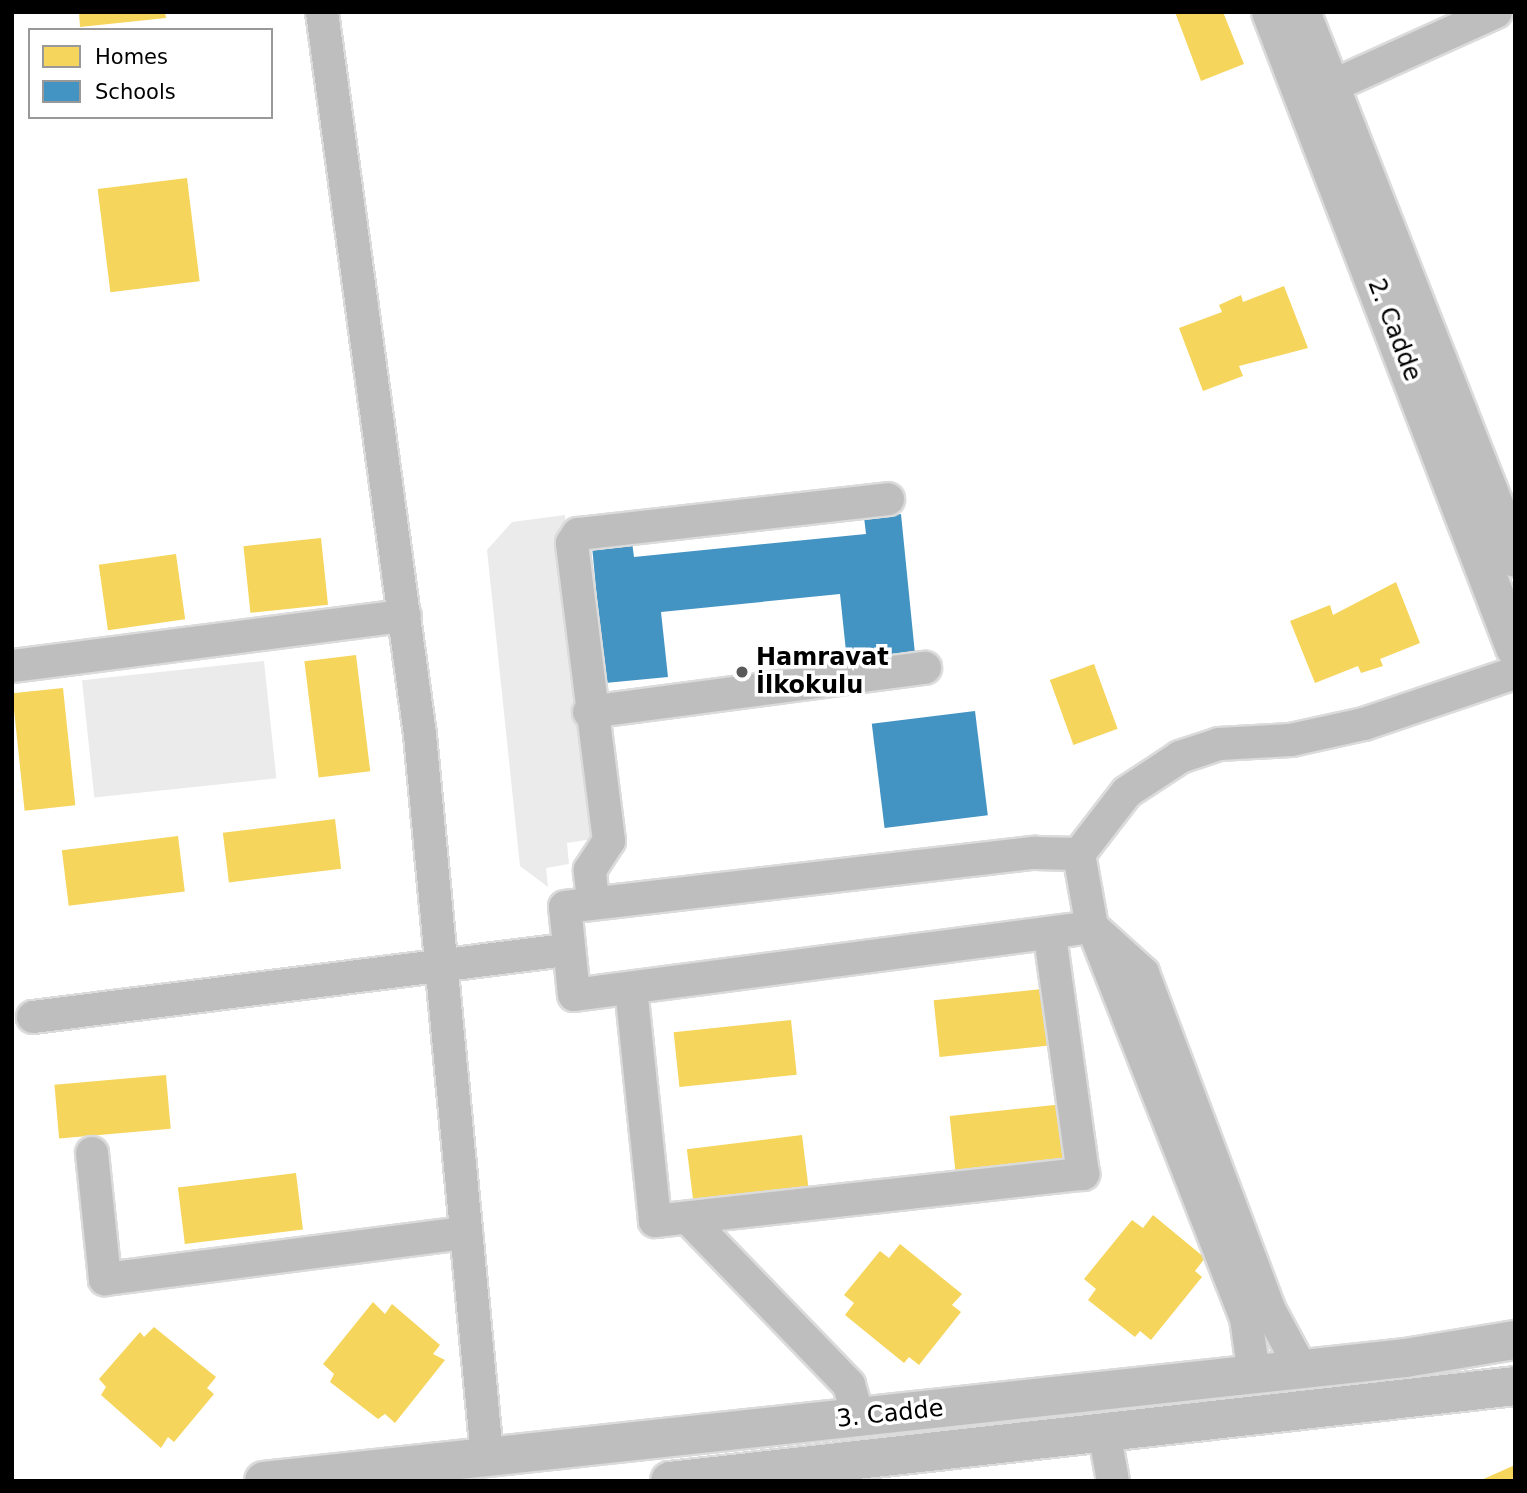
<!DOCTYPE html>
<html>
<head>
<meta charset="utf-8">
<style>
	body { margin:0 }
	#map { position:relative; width:1527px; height:1493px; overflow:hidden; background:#fff; font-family:"DejaVu Sans",sans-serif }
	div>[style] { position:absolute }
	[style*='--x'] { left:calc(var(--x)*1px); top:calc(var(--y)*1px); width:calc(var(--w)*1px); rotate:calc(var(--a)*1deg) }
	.green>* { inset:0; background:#ebebeb; transform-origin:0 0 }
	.homes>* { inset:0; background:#f6d55c; transform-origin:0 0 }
	.schools>* { inset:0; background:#4393c3; transform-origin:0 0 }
	.roads { filter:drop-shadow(2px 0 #dbdbdb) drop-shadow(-2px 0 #dbdbdb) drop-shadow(0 2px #dbdbdb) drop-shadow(0 -2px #dbdbdb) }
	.minor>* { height:32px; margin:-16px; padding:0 16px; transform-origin:16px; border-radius:16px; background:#bebebe }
	.major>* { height:38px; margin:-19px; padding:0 19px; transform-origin:19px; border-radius:19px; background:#bebebe }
	.dots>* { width:19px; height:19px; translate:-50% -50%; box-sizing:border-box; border:4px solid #fff; border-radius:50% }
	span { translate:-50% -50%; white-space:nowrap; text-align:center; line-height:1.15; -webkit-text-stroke:7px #fff; paint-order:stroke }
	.street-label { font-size:24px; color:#000 }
	.poi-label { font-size:24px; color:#000; font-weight:700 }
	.left { translate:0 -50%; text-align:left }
	.frame { position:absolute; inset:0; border:14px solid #000; pointer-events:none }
	.legend { position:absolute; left:28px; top:28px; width:245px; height:91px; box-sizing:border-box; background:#fff; border:2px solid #999; margin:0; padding:9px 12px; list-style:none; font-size:21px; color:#000 }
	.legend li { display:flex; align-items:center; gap:14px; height:35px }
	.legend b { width:35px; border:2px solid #999 }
</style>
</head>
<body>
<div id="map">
	<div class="green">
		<i style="clip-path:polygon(565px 515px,595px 830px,592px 839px,567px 843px,569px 864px,546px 868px,548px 887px,520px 866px,487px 550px,512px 522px)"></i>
		<i style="left:264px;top:661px;width:118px;height:183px;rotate:84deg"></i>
	</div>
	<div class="homes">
		<i style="clip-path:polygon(79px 12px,165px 12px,166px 18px,80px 27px)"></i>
		<i style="clip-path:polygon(1175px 12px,1223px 12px,1244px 64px,1201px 81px)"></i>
		<i style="left:187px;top:178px;width:104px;height:90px;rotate:83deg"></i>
		<i style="clip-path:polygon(1284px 286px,1308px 348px,1239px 366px,1243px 376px,1203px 391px,1179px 328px,1222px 312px,1219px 305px,1241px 295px,1243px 302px)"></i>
		<i style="left:321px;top:538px;width:67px;height:78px;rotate:84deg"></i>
		<i style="left:176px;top:554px;width:66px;height:78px;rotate:82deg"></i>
		<i style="clip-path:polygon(1396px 582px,1420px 643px,1380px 659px,1383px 666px,1361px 673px,1358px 666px,1315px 683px,1290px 621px,1330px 605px,1333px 615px)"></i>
		<i style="left:356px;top:655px;width:117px;height:52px;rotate:83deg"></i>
		<i style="left:1094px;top:664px;width:69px;height:47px;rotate:70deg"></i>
		<i style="left:63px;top:688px;width:118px;height:51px;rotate:84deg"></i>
		<i style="left:335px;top:819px;width:50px;height:113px;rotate:83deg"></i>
		<i style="left:178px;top:836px;width:56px;height:117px;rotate:83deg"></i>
		<i style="left:1051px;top:988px;width:57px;height:118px;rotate:84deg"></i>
		<i style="left:791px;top:1020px;width:55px;height:118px;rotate:84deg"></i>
		<i style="left:166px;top:1075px;width:54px;height:112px;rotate:85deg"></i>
		<i style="left:1064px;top:1104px;width:56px;height:115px;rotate:84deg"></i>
		<i style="left:802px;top:1135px;width:54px;height:116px;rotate:83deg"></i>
		<i style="left:296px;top:1173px;width:57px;height:119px;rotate:83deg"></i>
		<i style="clip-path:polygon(1153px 1215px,1205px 1258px,1195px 1271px,1202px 1277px,1151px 1340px,1140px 1331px,1135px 1337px,1088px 1300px,1096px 1289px,1084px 1279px,1132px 1220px,1143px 1228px)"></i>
		<i style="clip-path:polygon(900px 1244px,962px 1294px,952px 1305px,961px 1312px,919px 1365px,909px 1357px,904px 1363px,845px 1315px,854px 1303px,844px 1295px,880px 1251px,889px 1258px)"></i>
		<i style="clip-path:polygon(373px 1302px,385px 1314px,392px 1304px,440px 1345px,433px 1354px,445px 1360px,395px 1423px,385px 1414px,378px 1419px,330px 1382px,334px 1374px,323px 1364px)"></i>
		<i style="clip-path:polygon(154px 1327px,216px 1377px,207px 1388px,214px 1394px,174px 1442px,168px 1437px,161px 1448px,101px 1395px,106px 1387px,99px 1379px,140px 1332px,144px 1337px)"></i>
		<i style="clip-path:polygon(1515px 1465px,1515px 1481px,1479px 1481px)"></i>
	</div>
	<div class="schools">
		<i style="clip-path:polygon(901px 514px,915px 654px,847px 661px,840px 594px,661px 612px,668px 677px,605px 683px,592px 546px,632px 542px,634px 557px,866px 534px,864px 517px)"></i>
		<i style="left:975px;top:711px;width:105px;height:104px;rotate:83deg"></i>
	</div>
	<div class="roads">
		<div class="minor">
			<i style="--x:322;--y:12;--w:730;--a:82.28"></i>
			<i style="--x:420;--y:735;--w:724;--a:84.69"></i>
			<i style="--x:1330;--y:87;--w:182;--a:-24.3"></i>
			<i style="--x:12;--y:666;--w:396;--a:-7.3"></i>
			<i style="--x:589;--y:712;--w:339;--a:-7.5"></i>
			<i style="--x:1035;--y:853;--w:44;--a:1.3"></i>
			<i style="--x:1079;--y:854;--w:74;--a:79.9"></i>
			<i style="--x:1092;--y:927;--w:522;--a:172.52"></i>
			<i style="--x:574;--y:995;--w:88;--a:-95.8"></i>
			<i style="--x:565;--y:907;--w:473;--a:-6.6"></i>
			<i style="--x:1079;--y:854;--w:78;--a:-52.3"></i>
			<i style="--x:1127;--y:792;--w:64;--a:-33.4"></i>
			<i style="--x:1180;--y:757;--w:41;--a:-18.4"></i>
			<i style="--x:1219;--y:744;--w:72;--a:-3.2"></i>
			<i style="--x:1291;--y:740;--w:75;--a:-12.4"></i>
			<i style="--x:1364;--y:724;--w:159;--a:-18.7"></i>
			<i style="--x:593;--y:901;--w:31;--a:-96"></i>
			<i style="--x:590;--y:870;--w:35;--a:-57"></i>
			<i style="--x:609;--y:841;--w:300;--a:-97.1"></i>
			<i style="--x:572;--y:543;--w:11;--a:-56"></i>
			<i style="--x:578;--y:534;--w:312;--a:-6.4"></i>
			<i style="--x:1092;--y:927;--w:69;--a:42"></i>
			<i style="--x:1143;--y:973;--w:359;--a:69.4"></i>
			<i style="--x:1269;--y:1309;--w:69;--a:61.6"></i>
			<i style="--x:1097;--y:938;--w:408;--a:68.6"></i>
			<i style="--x:1246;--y:1318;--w:58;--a:82"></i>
			<i style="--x:631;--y:988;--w:234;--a:84.1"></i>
			<i style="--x:655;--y:1221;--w:431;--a:-6.3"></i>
			<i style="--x:1083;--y:1174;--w:226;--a:-97.9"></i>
			<i style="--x:33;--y:1017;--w:536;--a:-7.18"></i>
			<i style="--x:92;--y:1153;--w:127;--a:84.1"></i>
			<i style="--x:105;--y:1279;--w:364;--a:-7.3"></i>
			<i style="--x:688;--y:1218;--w:232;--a:46"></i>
			<i style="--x:849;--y:1385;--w:33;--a:74"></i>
			<i style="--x:1104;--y:1432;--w:50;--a:79.6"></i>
		</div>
		<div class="major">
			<i style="--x:1271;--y:12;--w:681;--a:69.01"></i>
			<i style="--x:1301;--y:12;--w:586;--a:68.6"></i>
			<i style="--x:264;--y:1481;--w:1149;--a:-6.15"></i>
			<i style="--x:1406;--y:1358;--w:110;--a:-9.4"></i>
			<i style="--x:670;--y:1481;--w:850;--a:-6.41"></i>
		</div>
	</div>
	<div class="dots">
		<i style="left:742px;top:672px;background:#595959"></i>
	</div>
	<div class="street-label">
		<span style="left:1394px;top:330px;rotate:69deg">2. Cadde</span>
		<span style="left:890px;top:1414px;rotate:-6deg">3. Cadde</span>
	</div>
	<div class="poi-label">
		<span class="left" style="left:756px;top:672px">Hamravat<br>İlkokulu</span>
	</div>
	<div class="frame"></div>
	<ul class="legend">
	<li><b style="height:19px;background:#f6d55c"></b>Homes</li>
	<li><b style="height:19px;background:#4393c3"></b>Schools</li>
	</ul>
</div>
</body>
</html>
